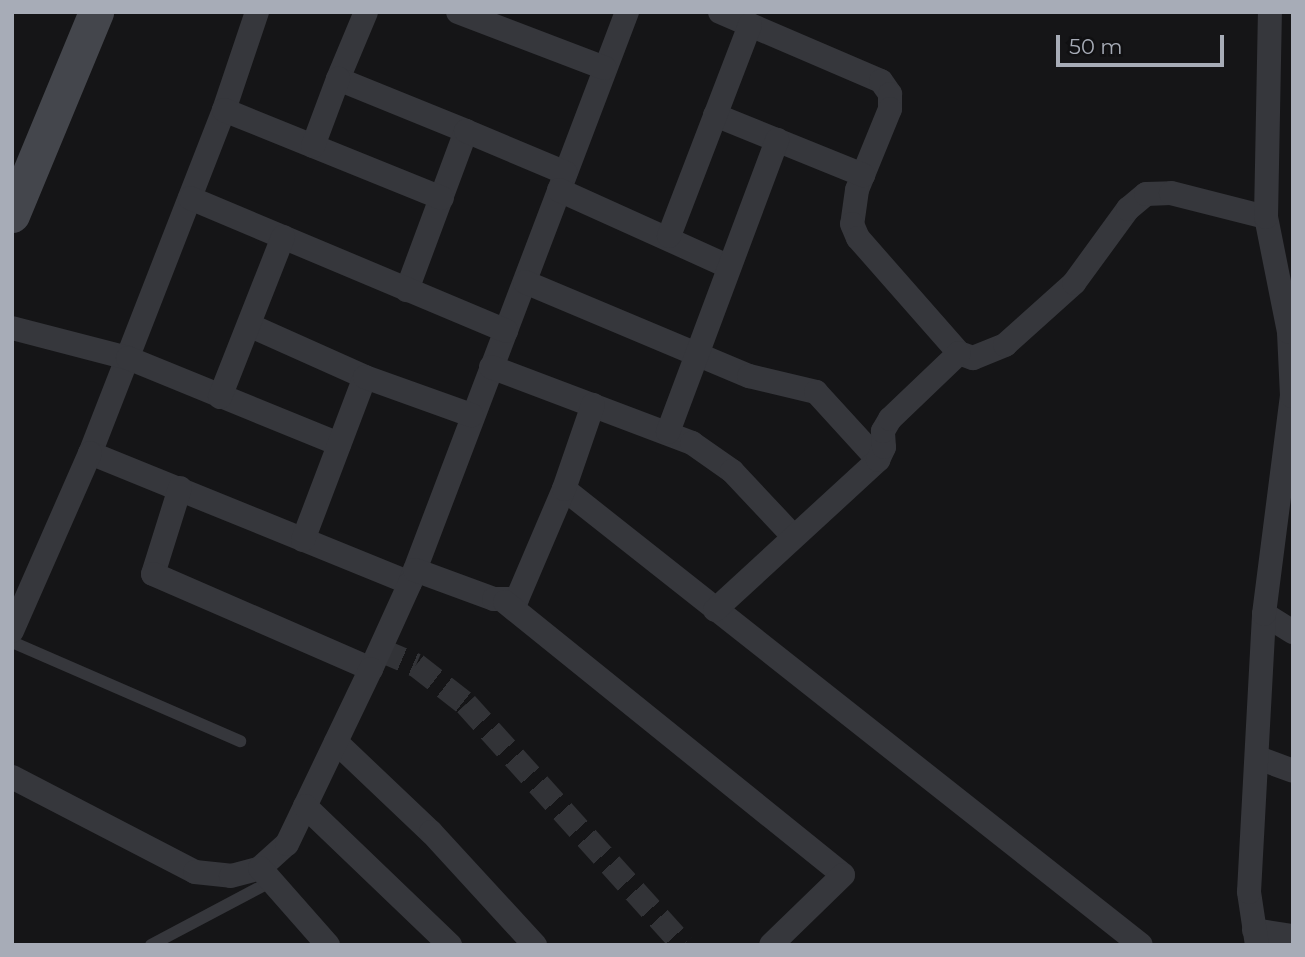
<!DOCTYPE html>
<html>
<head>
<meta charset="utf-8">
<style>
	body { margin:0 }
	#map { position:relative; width:1305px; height:957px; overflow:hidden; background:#151517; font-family:Montserrat,sans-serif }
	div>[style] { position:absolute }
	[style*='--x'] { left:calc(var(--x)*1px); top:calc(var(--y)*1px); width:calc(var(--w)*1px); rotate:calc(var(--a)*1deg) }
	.street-tunnel>* { height:24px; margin-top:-12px; transform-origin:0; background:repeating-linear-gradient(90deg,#323337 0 24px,transparent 0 36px) }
	.lane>* { height:12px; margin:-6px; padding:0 6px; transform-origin:6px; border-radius:6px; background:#36373c }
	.street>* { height:24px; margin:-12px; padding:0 12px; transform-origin:12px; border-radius:12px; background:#36373c }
	.secondary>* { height:35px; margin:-17.5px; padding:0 17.5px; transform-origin:17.5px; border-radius:17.5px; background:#44464c }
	span { translate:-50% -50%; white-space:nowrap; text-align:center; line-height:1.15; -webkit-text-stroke:5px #101012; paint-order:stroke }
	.frame { position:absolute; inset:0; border:14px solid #a7acb7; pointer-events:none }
	.scale { position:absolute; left:1056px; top:35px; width:168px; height:32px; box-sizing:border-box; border:4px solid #a7acb7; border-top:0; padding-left:9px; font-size:21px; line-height:24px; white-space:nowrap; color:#a7acb7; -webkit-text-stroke:5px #101012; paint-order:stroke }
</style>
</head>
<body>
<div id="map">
	<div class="street-tunnel">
		<i style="--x:380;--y:650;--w:39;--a:23"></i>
		<i style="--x:416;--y:665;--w:63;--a:38"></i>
		<i style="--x:466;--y:704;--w:324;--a:48"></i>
	</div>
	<div class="lane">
		<i style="--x:12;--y:642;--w:249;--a:23.5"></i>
		<i style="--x:151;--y:945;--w:135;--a:-27.9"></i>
	</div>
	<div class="street">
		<i style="--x:257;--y:12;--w:103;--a:108.6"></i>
		<i style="--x:224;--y:110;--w:368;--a:111.3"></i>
		<i style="--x:90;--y:453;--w:345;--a:22.1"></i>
		<i style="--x:410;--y:583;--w:611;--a:-69.19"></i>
		<i style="--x:366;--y:12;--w:73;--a:112.7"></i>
		<i style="--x:338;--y:79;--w:138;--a:22.1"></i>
		<i style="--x:466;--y:131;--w:170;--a:110.4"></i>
		<i style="--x:458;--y:12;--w:157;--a:20.9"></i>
		<i style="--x:720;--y:12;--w:175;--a:23.2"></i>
		<i style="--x:881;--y:81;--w:16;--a:55"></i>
		<i style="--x:890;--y:94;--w:15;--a:90"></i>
		<i style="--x:890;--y:109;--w:87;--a:112.2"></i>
		<i style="--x:857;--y:190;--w:34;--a:98"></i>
		<i style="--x:852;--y:224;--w:15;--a:67"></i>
		<i style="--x:858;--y:238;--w:153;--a:48.7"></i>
		<i style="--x:959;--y:353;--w:15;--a:20"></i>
		<i style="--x:973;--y:358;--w:35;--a:-22"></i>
		<i style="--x:1005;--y:345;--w:93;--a:-41.9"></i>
		<i style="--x:1074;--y:283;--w:92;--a:-53.9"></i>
		<i style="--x:1128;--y:209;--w:23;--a:-40"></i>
		<i style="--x:1146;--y:194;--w:25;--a:-2"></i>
		<i style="--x:1171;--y:193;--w:98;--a:14.2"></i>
		<i style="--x:224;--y:110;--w:235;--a:22"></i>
		<i style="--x:715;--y:115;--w:160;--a:22.1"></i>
		<i style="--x:466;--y:131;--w:108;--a:22.8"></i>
		<i style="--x:313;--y:146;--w:72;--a:-69.5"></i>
		<i style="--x:559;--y:190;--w:184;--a:24.3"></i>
		<i style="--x:190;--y:198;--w:343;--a:22.8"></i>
		<i style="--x:669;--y:236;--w:226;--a:-69"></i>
		<i style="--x:525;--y:282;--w:243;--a:22.8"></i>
		<i style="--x:749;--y:376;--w:69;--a:13.4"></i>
		<i style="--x:816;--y:392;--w:92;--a:47.6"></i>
		<i style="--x:251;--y:326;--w:125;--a:24.1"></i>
		<i style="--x:12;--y:328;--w:120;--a:14.5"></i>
		<i style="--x:128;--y:358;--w:228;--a:22.2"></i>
		<i style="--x:491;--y:367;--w:215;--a:20.7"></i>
		<i style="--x:692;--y:443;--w:49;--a:35"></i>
		<i style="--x:732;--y:471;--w:89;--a:46.8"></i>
		<i style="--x:220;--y:397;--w:172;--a:-68.5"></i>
		<i style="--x:668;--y:432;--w:312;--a:-69.5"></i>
		<i style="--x:180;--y:488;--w:90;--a:107.4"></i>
		<i style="--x:153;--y:574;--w:238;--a:23.5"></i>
		<i style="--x:371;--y:669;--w:94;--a:-65.6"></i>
		<i style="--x:564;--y:489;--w:735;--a:38.32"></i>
		<i style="--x:303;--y:540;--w:174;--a:-69.2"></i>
		<i style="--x:365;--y:377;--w:113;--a:19.7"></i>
		<i style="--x:415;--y:570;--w:84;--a:20.2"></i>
		<i style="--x:494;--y:599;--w:23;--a:0"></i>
		<i style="--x:517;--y:599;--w:120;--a:-66.9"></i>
		<i style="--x:564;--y:489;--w:89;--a:-71"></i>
		<i style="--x:505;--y:602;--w:434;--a:38.9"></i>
		<i style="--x:843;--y:875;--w:100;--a:135.8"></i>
		<i style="--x:715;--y:610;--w:222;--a:-42.6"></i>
		<i style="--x:878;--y:460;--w:14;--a:-65"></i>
		<i style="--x:884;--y:447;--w:16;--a:-94"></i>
		<i style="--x:883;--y:431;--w:14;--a:-60"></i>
		<i style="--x:890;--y:419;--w:95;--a:-43.7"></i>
		<i style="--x:1264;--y:614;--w:34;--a:32"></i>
		<i style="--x:12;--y:631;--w:194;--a:-66.3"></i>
		<i style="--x:336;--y:742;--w:131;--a:43.5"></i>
		<i style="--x:431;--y:832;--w:154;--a:47.4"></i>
		<i style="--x:1258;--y:758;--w:37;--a:20"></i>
		<i style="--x:12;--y:777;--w:206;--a:27.4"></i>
		<i style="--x:195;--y:872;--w:36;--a:6"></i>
		<i style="--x:231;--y:876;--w:30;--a:-15"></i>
		<i style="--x:260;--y:868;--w:36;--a:-42"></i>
		<i style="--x:287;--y:844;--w:194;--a:-64.4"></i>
		<i style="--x:305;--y:806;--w:201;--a:43.8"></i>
		<i style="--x:260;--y:868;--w:103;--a:48.6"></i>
		<i style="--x:1254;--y:930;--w:39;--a:9"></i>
		<i style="--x:1257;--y:945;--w:54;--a:-98.6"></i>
		<i style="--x:1249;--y:892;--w:278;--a:-86.9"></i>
		<i style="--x:1264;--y:614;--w:220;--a:-82.7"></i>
		<i style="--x:1292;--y:396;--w:64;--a:-92.7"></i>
		<i style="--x:1289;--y:332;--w:117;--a:-101.3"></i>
		<i style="--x:1266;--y:217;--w:205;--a:-88.9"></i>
	</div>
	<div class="secondary">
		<i style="--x:12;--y:215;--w:220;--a:-67.5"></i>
	</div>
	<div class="frame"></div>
	<div class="scale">50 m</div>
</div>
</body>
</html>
